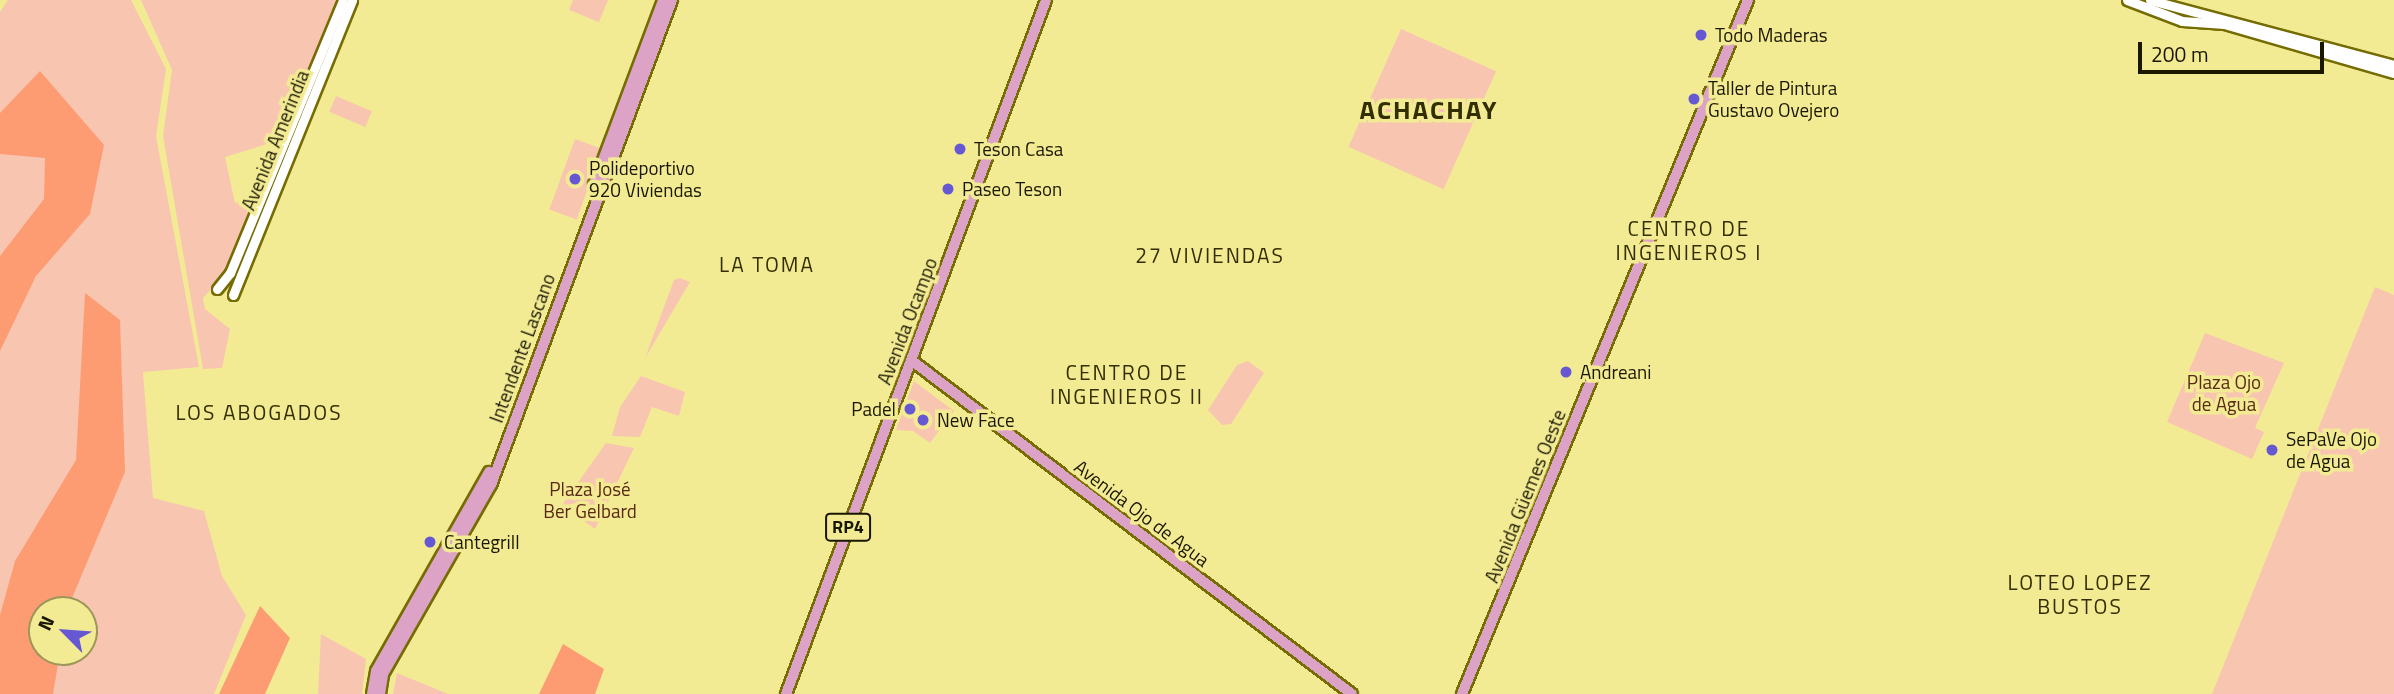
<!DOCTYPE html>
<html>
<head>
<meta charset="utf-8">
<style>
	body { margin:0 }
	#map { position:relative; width:2394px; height:694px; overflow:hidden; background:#f3eb94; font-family:"Titillium Web",sans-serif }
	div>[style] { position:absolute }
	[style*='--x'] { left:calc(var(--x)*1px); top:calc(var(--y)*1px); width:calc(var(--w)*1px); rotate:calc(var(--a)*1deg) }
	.green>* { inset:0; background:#f8c5b0; transform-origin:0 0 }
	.forest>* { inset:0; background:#fd9c72 }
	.roads { filter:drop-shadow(2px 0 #756c02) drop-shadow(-2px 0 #756c02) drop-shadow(0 2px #756c02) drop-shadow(0 -2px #756c02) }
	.minor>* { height:9px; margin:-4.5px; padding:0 4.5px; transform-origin:4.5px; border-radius:4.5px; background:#fff }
	.major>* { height:10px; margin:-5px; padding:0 5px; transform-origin:5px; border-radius:5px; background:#dca3c6 }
	.dots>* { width:19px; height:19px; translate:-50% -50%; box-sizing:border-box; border:4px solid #f3eb94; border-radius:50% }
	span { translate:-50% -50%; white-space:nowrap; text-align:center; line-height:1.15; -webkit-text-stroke:7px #f3eb94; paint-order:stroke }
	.shield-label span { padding:2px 5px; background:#f3eb94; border:2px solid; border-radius:5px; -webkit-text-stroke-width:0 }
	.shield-label { font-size:18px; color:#1a1700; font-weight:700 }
	.poi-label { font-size:19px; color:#1a1700 }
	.left { translate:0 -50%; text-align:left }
	.right { translate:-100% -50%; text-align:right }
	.street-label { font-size:19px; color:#1a1700 }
	.park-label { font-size:19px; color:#582914 }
	.neighbourhood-label { font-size:21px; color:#332e00; letter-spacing:2px }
	.district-label { font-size:26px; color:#332e00; font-weight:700; letter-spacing:2px }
	.north { position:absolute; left:28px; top:596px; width:70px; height:70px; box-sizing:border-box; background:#f3eb94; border:2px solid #9c9659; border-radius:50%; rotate:295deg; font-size:19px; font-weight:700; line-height:28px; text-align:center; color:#1a1700 }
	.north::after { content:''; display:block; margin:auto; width:24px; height:32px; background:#6658d2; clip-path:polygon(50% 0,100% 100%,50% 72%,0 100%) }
	.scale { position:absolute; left:2138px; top:42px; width:186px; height:32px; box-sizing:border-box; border:4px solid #1a1700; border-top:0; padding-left:9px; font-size:21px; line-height:24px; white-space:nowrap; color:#1a1700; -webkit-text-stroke:5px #f3eb94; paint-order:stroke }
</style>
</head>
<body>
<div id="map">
	<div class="green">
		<i style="clip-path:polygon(evenodd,8px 0,131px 0,166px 69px,156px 136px,199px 367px,143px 372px,153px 498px,204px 511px,222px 576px,246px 615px,214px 694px,0 694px,0 12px,8px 0,42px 610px,84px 610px,84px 652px,42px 652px,42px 610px)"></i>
		<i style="clip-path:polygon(141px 0,338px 0,280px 140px,225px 157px,235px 203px,255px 199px,220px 280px,203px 298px,205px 309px,230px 329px,222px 368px,203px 369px,163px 136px,172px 70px)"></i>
		<i style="clip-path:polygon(573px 0,608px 0,599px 22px,569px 10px)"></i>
		<i style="left:1401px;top:29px;width:104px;height:129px;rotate:24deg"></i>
		<i style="left:336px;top:96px;width:39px;height:17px;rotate:23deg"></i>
		<i style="left:575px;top:139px;width:29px;height:75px;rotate:20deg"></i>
		<i style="clip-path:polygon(680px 278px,690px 282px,645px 358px,674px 280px)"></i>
		<i style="clip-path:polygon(2375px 287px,2394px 295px,2394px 694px,2212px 694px)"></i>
		<i style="clip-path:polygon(2205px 333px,2284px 363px,2255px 428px,2264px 432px,2252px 459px,2167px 422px)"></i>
		<i style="clip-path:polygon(1248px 361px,1264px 373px,1231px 424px,1222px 425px,1208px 410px,1237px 365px)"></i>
		<i style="clip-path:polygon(641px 376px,685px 392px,679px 416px,652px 407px,640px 437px,612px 436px,620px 407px)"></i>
		<i style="clip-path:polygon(914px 381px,954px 411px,930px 443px,913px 431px,896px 430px)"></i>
		<i style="clip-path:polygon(606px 443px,634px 448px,595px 529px,562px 505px)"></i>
		<i style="clip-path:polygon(321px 634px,366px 659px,362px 694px,318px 694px)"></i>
		<i style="clip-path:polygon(397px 673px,448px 694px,393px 694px)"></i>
	</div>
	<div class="forest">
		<i style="clip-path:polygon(40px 71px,104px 145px,90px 214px,36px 276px,0 351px,0 256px,44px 199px,45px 158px,0 154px,0 113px)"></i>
		<i style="clip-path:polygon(85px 293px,120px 320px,125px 472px,67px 610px,42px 610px,42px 652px,60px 652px,53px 694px,0 694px,0 615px,15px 561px,76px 460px)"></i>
		<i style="clip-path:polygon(260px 606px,290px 638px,265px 694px,219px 694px)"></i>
		<i style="clip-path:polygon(563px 644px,604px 669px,595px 694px,539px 694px)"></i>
	</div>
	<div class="roads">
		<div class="minor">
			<i style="--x:2127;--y:0;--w:59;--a:20.9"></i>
			<i style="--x:2182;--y:21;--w:42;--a:4.1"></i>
			<i style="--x:2224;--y:24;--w:177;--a:16.1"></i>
			<i style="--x:2150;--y:0;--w:253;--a:14.9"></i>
			<i style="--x:217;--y:289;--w:21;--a:-51"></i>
			<i style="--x:230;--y:273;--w:295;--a:-67.5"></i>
			<i style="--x:233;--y:295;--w:318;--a:-68"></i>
		</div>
		<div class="major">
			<i style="--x:594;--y:184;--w:197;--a:-69.4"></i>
			<i style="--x:911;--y:360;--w:553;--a:37.14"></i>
			<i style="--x:372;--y:694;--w:23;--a:-80"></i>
			<i style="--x:376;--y:671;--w:229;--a:-60.4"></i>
			<i style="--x:380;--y:694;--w:20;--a:-81"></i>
			<i style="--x:383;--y:674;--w:218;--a:-60.3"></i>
			<i style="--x:491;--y:485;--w:518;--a:-69.53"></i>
			<i style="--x:786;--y:694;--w:741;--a:-69.46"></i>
			<i style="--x:1462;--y:694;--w:751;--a:-67.6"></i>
		</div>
	</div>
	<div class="dots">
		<i style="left:1701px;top:35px;background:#6658d2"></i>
		<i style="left:1694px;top:99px;background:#6658d2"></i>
		<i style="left:960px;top:149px;background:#6658d2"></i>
		<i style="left:575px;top:179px;background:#6658d2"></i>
		<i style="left:948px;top:189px;background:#6658d2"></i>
		<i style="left:1566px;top:372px;background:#6658d2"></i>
		<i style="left:910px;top:409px;background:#6658d2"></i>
		<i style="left:923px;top:420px;background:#6658d2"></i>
		<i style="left:2272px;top:450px;background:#6658d2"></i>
		<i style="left:430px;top:542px;background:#6658d2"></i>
	</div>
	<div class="shield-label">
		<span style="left:848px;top:527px">RP4</span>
	</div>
	<div class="poi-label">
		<span class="left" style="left:1715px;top:35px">Todo Maderas</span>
		<span class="left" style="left:1708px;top:99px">Taller de Pintura<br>Gustavo Ovejero</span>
		<span class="left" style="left:974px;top:149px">Teson Casa</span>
		<span class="left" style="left:589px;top:179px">Polideportivo<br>920 Viviendas</span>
		<span class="left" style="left:962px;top:189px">Paseo Teson</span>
		<span class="left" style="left:1580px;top:372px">Andreani</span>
		<span class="right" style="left:896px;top:409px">Padel</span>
		<span class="left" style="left:937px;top:420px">New Face</span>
		<span class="left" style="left:2286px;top:450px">SePaVe Ojo<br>de Agua</span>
		<span class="left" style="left:444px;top:542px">Cantegrill</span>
	</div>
	<div class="street-label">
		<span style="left:275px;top:140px;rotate:-68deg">Avenida Amerindia</span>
		<span style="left:907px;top:321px;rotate:-69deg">Avenida Ocampo</span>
		<span style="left:522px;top:348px;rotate:-70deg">Intendente Lascano</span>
		<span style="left:1525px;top:496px;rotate:-68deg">Avenida Güemes Oeste</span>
		<span style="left:1142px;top:513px;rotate:37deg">Avenida Ojo de Agua</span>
	</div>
	<div class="park-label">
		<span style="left:2224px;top:393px">Plaza Ojo<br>de Agua</span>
		<span style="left:590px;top:500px">Plaza José<br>Ber Gelbard</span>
	</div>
	<div class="neighbourhood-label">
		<span style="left:1689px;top:240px">CENTRO DE<br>INGENIEROS I</span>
		<span style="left:1210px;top:255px">27 VIVIENDAS</span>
		<span style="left:767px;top:264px">LA TOMA</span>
		<span style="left:1127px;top:384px">CENTRO DE<br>INGENIEROS II</span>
		<span style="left:259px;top:412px">LOS ABOGADOS</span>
		<span style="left:2080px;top:594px">LOTEO LOPEZ<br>BUSTOS</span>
	</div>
	<div class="district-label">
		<span style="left:1429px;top:110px">ACHACHAY</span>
	</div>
	<div class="north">N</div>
	<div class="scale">200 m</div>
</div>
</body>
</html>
